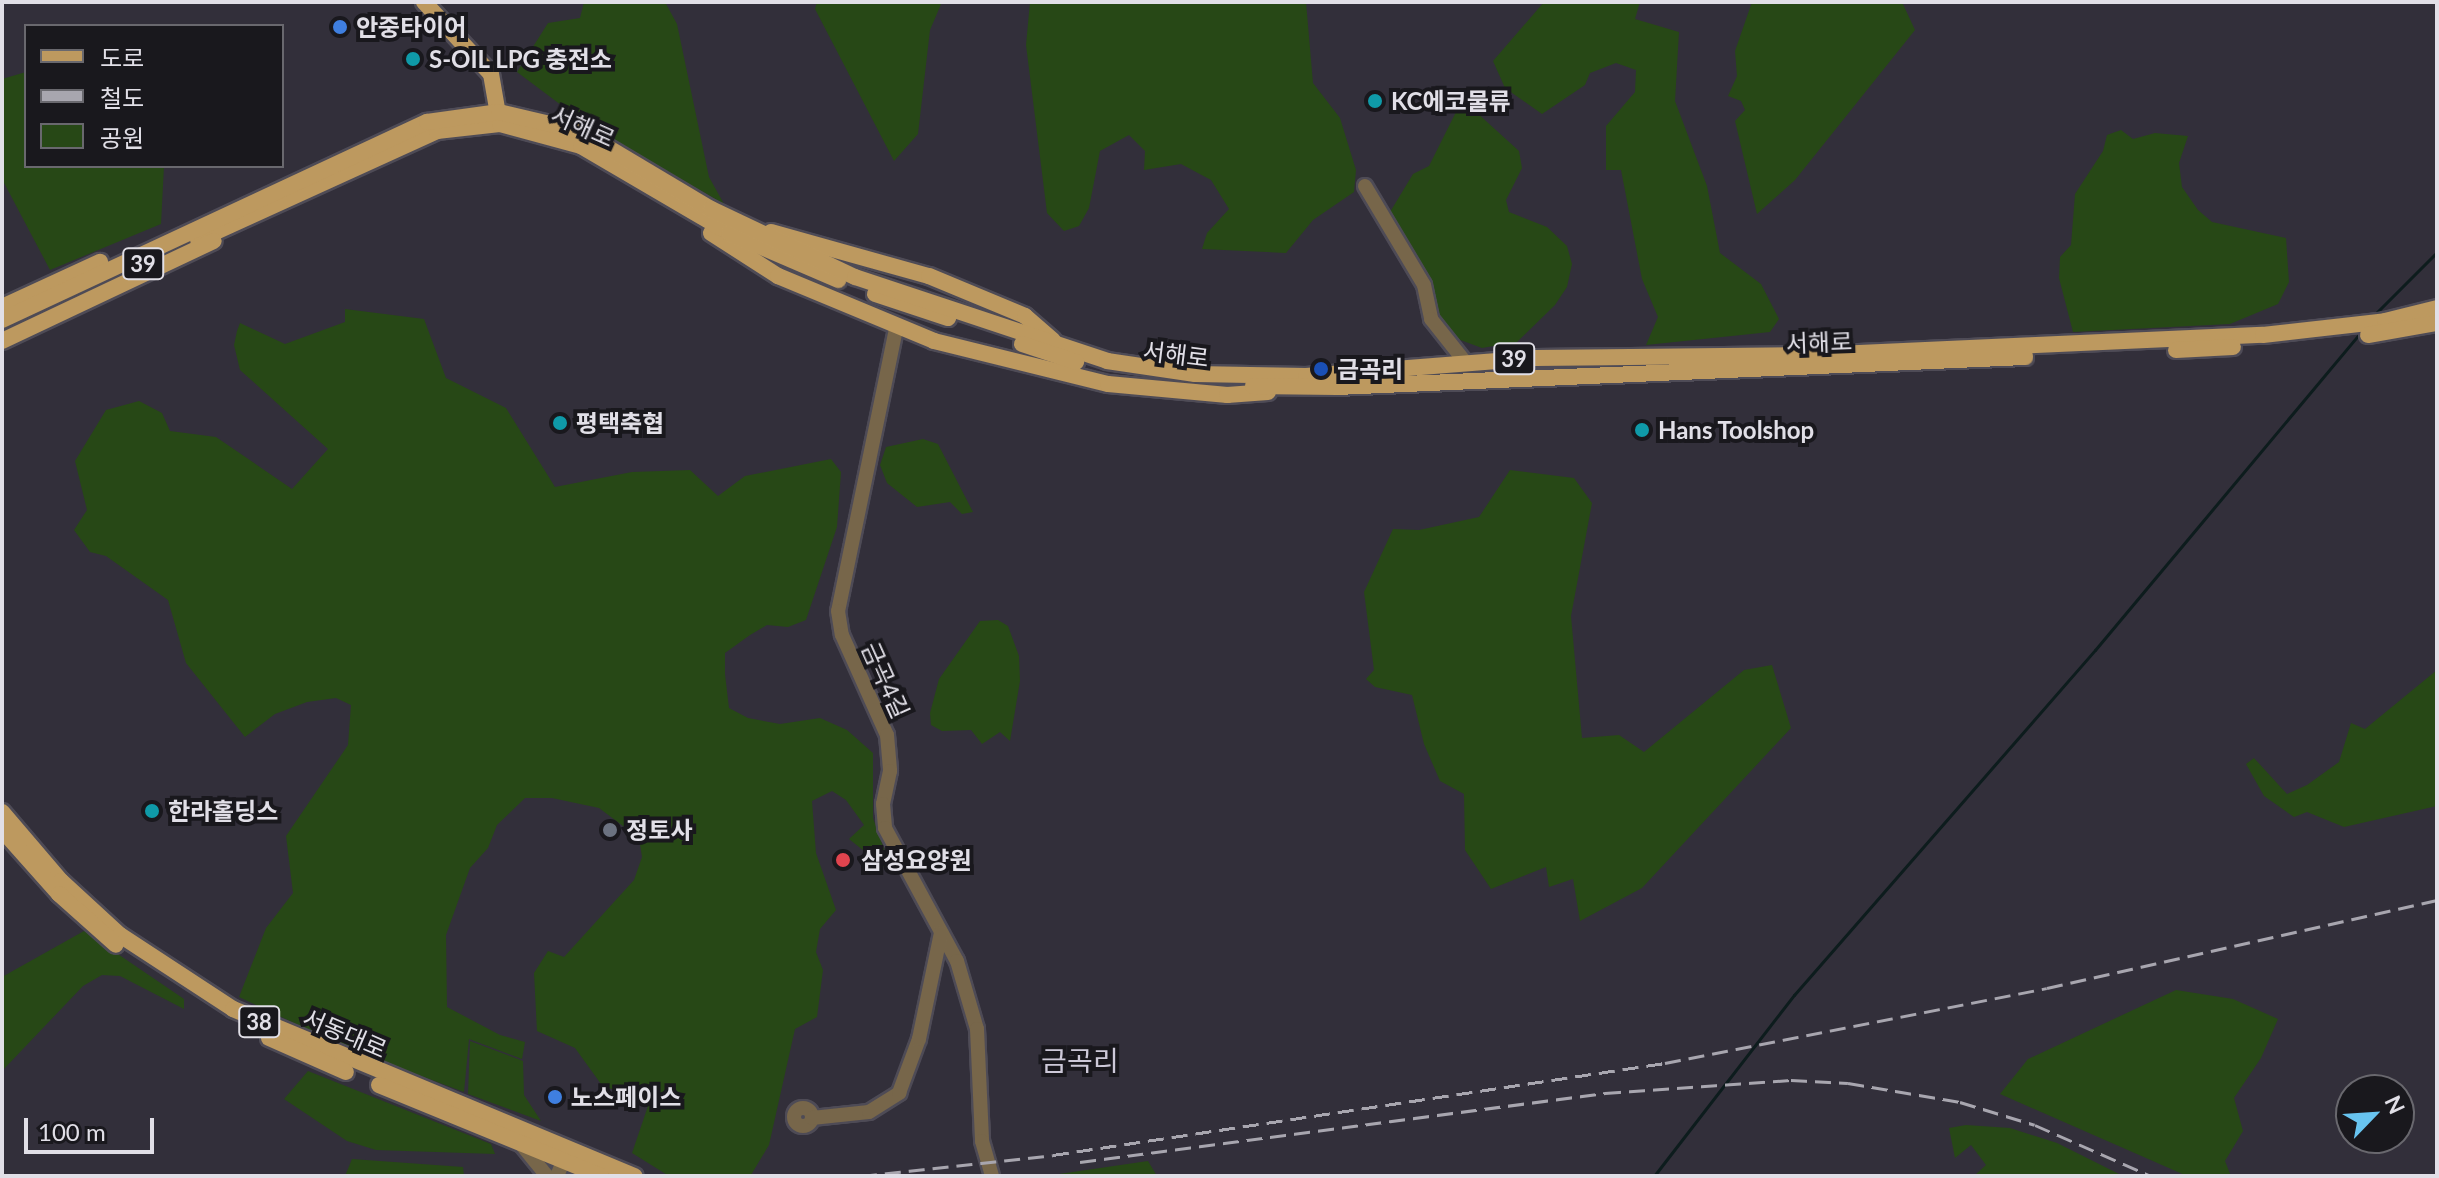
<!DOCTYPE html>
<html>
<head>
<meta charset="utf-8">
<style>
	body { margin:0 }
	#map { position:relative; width:2439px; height:1178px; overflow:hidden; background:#322f3a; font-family:Lato,"Noto Sans KR",sans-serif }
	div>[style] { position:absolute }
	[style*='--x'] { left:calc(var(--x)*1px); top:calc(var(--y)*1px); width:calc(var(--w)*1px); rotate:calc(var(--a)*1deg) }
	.green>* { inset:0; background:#274816 }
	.stream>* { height:3px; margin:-1.5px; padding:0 1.5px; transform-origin:1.5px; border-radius:1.5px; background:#0d1c1d }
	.roads { filter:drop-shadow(2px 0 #4e4b56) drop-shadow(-2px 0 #4e4b56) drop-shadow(0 2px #4e4b56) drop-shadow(0 -2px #4e4b56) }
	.minor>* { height:14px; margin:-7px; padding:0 7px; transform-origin:7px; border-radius:7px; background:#77664a }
	.minor>.ring { margin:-7px; padding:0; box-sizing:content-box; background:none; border:14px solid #77664a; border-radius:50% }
	.major>* { height:16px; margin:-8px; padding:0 8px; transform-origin:8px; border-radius:8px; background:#bd995f }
	.rail>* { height:3px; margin-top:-1.5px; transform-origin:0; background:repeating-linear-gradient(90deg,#a8a6af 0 16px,transparent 0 24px) }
	.dots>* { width:22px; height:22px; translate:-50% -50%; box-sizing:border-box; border:4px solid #19181d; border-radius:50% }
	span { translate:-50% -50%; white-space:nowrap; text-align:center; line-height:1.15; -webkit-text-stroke:8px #19181d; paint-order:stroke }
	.shield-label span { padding:2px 6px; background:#19181d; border:2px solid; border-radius:6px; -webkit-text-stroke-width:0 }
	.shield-label { font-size:22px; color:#e1dfe7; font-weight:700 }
	.poi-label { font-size:24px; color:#e1dfe7; font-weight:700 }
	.left { translate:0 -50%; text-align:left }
	.street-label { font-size:24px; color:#e1dfe7 }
	.quarter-label { font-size:28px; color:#cdc9d8 }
	.frame { position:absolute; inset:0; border:4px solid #e1dfe7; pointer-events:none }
	.legend { position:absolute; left:24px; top:24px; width:260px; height:144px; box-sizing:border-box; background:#19181d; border:2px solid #69686e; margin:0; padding:10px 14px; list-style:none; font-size:24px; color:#e1dfe7 }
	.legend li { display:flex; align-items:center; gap:16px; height:40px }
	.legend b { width:40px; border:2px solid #69686e }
	.north { position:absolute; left:2335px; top:1074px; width:80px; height:80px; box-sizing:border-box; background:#19181d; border:2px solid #69686e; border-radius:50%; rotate:65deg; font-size:22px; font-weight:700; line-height:32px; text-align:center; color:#e1dfe7 }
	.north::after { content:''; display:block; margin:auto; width:28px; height:36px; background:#68c4f0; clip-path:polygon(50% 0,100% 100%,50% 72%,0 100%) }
	.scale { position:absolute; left:24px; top:1118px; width:130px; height:36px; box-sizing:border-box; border:4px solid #e1dfe7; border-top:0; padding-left:10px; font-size:24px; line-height:28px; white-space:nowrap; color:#e1dfe7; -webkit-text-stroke:6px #19181d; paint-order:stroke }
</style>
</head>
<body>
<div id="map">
	<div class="green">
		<i style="clip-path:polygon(584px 2px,665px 2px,677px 24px,709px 177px,724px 204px,589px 126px,517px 72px,548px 23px,580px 18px)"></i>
		<i style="clip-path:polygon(817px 2px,942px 2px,930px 30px,918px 134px,894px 161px,815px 9px)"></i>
		<i style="clip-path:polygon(1030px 2px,1306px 2px,1313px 83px,1340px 118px,1356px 170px,1354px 192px,1313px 220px,1286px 253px,1202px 249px,1207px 233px,1229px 209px,1211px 180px,1181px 164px,1144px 170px,1145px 151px,1129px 135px,1100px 151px,1089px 208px,1079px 226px,1064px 231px,1047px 213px,1026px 45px)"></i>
		<i style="clip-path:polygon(1544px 2px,1640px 2px,1635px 19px,1679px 32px,1675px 101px,1707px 186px,1720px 253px,1761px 284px,1779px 319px,1770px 332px,1646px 345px,1658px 317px,1642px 279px,1621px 170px,1606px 170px,1606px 126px,1635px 92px,1636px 70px,1616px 63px,1590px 73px,1585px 85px,1542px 114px,1505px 88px,1493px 61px)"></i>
		<i style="clip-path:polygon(1752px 2px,1902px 2px,1915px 30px,1795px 180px,1757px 214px,1735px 121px,1745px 110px,1741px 101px,1728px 96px,1737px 76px,1735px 51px)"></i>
		<i style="clip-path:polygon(26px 72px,26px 166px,164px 166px,161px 224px,50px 270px,2px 179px,2px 79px)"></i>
		<i style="clip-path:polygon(1459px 106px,1475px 111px,1519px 151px,1522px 168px,1506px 200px,1509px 212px,1547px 227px,1567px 246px,1572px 264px,1567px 287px,1555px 305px,1517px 342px,1482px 348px,1455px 338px,1439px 315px,1431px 286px,1390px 212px,1413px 174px,1429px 166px)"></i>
		<i style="clip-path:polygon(2121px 130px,2133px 139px,2155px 133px,2188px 136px,2179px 163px,2182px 187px,2198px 210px,2212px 222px,2286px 238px,2289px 282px,2278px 304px,2230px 324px,2073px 332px,2059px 278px,2060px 257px,2071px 245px,2075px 194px,2103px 151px,2107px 135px)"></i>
		<i style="clip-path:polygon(345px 309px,424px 319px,446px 378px,506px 408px,555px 487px,632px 472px,690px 470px,718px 496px,745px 476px,831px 459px,841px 472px,837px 527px,806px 620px,788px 627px,767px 625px,750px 635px,725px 653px,725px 674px,729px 708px,748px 718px,780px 724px,820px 718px,847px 730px,873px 753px,873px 818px,893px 874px,849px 839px,864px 825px,846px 800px,832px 791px,812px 801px,816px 853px,836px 910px,820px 929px,816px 952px,823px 970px,817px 1017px,795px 1029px,769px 1145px,751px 1175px,669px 1176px,632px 1153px,648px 1106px,601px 1084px,575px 1048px,537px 1031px,534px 973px,548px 951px,564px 957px,634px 880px,642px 857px,639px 838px,599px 808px,552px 798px,525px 798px,497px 825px,488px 848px,470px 868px,446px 935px,447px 1007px,500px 1035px,525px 1042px,522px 1059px,469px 1039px,464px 1092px,349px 1049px,239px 997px,266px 928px,293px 893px,286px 836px,348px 745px,351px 705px,336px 698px,307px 702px,275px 714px,245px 737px,186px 663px,168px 600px,106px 556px,90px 552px,74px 530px,87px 510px,75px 461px,106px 410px,139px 401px,162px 413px,170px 431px,216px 437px,292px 489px,328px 449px,240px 370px,234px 345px,237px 331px,240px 323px,285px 344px,345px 322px)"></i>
		<i style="clip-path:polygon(923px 439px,938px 444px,973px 512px,962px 514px,950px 502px,917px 507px,887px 483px,880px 465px,886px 447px)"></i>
		<i style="clip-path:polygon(1510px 470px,1574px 478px,1592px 503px,1571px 616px,1582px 738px,1619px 735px,1644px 752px,1744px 670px,1772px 665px,1791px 728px,1642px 888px,1580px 921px,1573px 879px,1549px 887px,1546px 867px,1491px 889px,1465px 850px,1464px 794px,1440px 781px,1424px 744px,1412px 695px,1375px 687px,1366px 679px,1374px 670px,1364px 592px,1393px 529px,1419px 530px,1479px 517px)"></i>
		<i style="clip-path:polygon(998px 620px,1008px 626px,1019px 656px,1020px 681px,1010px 741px,1000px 732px,982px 744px,971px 730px,942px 731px,931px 725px,930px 713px,939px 679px,980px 621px)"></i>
		<i style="clip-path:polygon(2437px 670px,2437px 806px,2344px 827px,2307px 812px,2294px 817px,2264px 796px,2246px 764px,2254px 758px,2287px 794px,2307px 785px,2339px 762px,2351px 723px,2365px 729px)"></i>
		<i style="clip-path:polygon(84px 931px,184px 999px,184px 1009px,120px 976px,102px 975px,83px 986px,2px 1071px,2px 977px)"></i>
		<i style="clip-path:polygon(2176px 990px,2233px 999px,2278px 1019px,2261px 1058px,2234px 1098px,2243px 1131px,2225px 1161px,2231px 1176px,2187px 1176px,2000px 1094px,2028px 1059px)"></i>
		<i style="clip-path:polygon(470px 1041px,523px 1061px,524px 1095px,541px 1121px,468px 1094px)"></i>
		<i style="clip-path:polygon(308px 1071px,491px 1144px,495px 1154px,376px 1150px,347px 1141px,284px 1099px)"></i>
		<i style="clip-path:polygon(1966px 1125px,2010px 1128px,2057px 1143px,2123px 1176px,1974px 1176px,1986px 1165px,1971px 1145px,1955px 1158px,1949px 1128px)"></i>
		<i style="clip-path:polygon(352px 1159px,463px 1167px,464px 1176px,345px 1176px)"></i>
		<i style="clip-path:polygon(1148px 1161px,1157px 1176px,1059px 1174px)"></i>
	</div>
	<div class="stream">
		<i style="--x:2372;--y:317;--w:92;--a:-45"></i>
		<i style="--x:1654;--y:1176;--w:229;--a:-52.3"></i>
		<i style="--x:1794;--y:995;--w:458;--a:-48.9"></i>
		<i style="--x:2095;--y:650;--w:417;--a:-50.1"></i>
	</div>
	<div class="roads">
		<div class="minor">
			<i style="--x:1365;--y:186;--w:115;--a:59.2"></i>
			<i style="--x:1424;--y:285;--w:35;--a:78"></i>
			<i style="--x:1431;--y:319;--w:56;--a:51.5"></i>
			<i style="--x:896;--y:329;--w:288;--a:101.6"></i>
			<i style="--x:838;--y:611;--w:24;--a:81"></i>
			<i style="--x:842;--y:635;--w:110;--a:65.8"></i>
			<i style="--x:887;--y:735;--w:36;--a:85"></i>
			<i style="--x:890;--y:771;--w:34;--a:102"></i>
			<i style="--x:883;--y:804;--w:24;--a:85"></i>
			<i style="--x:885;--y:828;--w:151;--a:61.6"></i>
			<i style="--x:957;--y:961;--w:71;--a:73.6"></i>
			<i style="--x:977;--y:1029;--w:112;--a:87.4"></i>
			<i style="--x:982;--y:1141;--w:36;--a:74"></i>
			<i class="ring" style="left:794px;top:1108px;width:4px;height:4px"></i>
			<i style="--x:812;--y:1118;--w:57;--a:-6"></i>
			<i style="--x:869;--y:1112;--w:36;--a:-32"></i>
			<i style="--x:899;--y:1093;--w:58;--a:-69.7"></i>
			<i style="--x:919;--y:1039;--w:108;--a:-78.3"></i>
			<i style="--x:521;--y:1144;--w:41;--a:50.9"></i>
			<i style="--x:557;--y:1176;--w:25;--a:-67"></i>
		</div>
		<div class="major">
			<i style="--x:424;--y:2;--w:98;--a:47.1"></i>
			<i style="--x:491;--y:74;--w:47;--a:80.1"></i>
			<i style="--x:771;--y:232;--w:164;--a:15.6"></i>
			<i style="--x:929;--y:276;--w:104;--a:22.6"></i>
			<i style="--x:1025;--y:316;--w:37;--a:41"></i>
			<i style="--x:711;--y:233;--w:80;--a:32.7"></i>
			<i style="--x:778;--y:276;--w:169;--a:22.6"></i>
			<i style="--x:934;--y:341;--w:179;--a:13.9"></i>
			<i style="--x:1108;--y:384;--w:120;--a:5.3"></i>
			<i style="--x:1227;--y:395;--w:41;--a:-4.2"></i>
			<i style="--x:198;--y:240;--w:263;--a:-24.5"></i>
			<i style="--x:437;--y:131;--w:63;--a:-6.3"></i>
			<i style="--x:500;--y:124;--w:84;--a:15.2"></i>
			<i style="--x:581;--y:146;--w:172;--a:30.4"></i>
			<i style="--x:729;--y:233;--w:119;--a:23.3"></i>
			<i style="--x:875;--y:294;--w:77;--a:18.2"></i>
			<i style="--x:2;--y:307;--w:108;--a:-24.7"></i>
			<i style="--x:2;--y:320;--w:469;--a:-25"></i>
			<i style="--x:427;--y:122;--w:73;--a:-7.9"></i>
			<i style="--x:499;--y:112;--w:83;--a:13.2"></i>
			<i style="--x:580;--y:131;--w:152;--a:30.8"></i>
			<i style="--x:711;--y:209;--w:159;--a:25.3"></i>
			<i style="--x:855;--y:277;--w:266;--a:18.4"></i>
			<i style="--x:1107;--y:361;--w:89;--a:8.4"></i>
			<i style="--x:1195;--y:374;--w:111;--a:1"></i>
			<i style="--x:1306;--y:376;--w:230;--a:-4.5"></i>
			<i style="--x:1535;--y:358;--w:280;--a:-0.6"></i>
			<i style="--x:1815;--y:355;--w:448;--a:-2.6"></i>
			<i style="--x:2263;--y:335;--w:123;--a:-6.5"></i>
			<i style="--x:2385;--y:321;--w:54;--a:-14"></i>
			<i style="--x:2368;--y:335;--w:70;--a:-9.9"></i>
			<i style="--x:2;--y:341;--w:234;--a:-25.3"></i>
			<i style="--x:1022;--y:344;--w:57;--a:18.4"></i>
			<i style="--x:2176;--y:350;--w:57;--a:-3"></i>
			<i style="--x:1253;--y:386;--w:84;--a:0.7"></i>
			<i style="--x:1337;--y:387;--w:689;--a:-2.5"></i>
			<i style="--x:2;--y:812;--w:91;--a:49.5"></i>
			<i style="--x:61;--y:881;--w:80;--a:42.5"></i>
			<i style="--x:120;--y:935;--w:135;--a:33.2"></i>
			<i style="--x:233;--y:1009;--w:435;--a:22.6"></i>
			<i style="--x:2;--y:830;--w:86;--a:48.3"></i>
			<i style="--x:59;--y:894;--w:76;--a:41.8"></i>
			<i style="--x:269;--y:1038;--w:84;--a:23.8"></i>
			<i style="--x:379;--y:1085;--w:240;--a:22.3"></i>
		</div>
	</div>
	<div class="rail">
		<i style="--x:1080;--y:1162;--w:530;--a:-7.49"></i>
		<i style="--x:1605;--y:1093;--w:186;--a:-4"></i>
		<i style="--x:1791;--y:1080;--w:57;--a:3"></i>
		<i style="--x:1848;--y:1083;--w:114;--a:9.6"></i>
		<i style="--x:1960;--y:1102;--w:78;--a:17"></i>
		<i style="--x:2035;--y:1125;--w:127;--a:23.7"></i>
		<i style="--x:861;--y:1176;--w:193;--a:-6.2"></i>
		<i style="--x:1053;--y:1155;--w:619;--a:-8.55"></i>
		<i style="--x:1665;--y:1063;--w:389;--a:-11.1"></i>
		<i style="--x:2047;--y:988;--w:400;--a:-12.7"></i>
	</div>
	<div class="dots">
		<i style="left:340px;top:27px;background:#3f7fe0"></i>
		<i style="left:413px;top:59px;background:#0f9aa8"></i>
		<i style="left:1375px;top:101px;background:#0f9aa8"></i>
		<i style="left:1321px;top:369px;background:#1a4fb4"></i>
		<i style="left:560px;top:423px;background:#0f9aa8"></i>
		<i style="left:1642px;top:430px;background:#0f9aa8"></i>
		<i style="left:152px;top:811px;background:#0f9aa8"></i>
		<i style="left:610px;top:830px;background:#6b7280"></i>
		<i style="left:843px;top:860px;background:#e0444e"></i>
		<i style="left:555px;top:1097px;background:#3f7fe0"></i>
	</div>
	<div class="shield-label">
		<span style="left:143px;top:264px">39</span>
		<span style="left:1514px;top:359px">39</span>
		<span style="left:259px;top:1022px">38</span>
	</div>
	<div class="poi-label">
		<span class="left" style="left:356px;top:27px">안중타이어</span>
		<span class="left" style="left:429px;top:59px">S-OIL LPG 충전소</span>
		<span class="left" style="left:1391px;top:101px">KC에코물류</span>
		<span class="left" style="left:1337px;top:369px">금곡리</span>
		<span class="left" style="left:576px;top:423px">평택축협</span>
		<span class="left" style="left:1658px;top:430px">Hans Toolshop</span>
		<span class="left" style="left:168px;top:811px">한라홀딩스</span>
		<span class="left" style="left:626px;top:830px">정토사</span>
		<span class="left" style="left:861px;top:860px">삼성요양원</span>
		<span class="left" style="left:571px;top:1097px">노스페이스</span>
	</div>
	<div class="street-label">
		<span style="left:583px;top:126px;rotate:24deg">서해로</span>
		<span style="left:1819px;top:342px;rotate:-2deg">서해로</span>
		<span style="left:1176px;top:354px;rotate:7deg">서해로</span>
		<span style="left:886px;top:680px;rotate:66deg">금곡4길</span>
		<span style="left:345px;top:1033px;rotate:23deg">서동대로</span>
	</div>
	<div class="quarter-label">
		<span style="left:1080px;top:1060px">금곡리</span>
	</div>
	<div class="frame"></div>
	<ul class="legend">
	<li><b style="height:10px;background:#bd995f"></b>도로</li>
	<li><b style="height:10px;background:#a8a6af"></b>철도</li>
	<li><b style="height:22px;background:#274816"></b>공원</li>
	</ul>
	<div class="north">N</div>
	<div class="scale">100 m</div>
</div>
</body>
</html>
